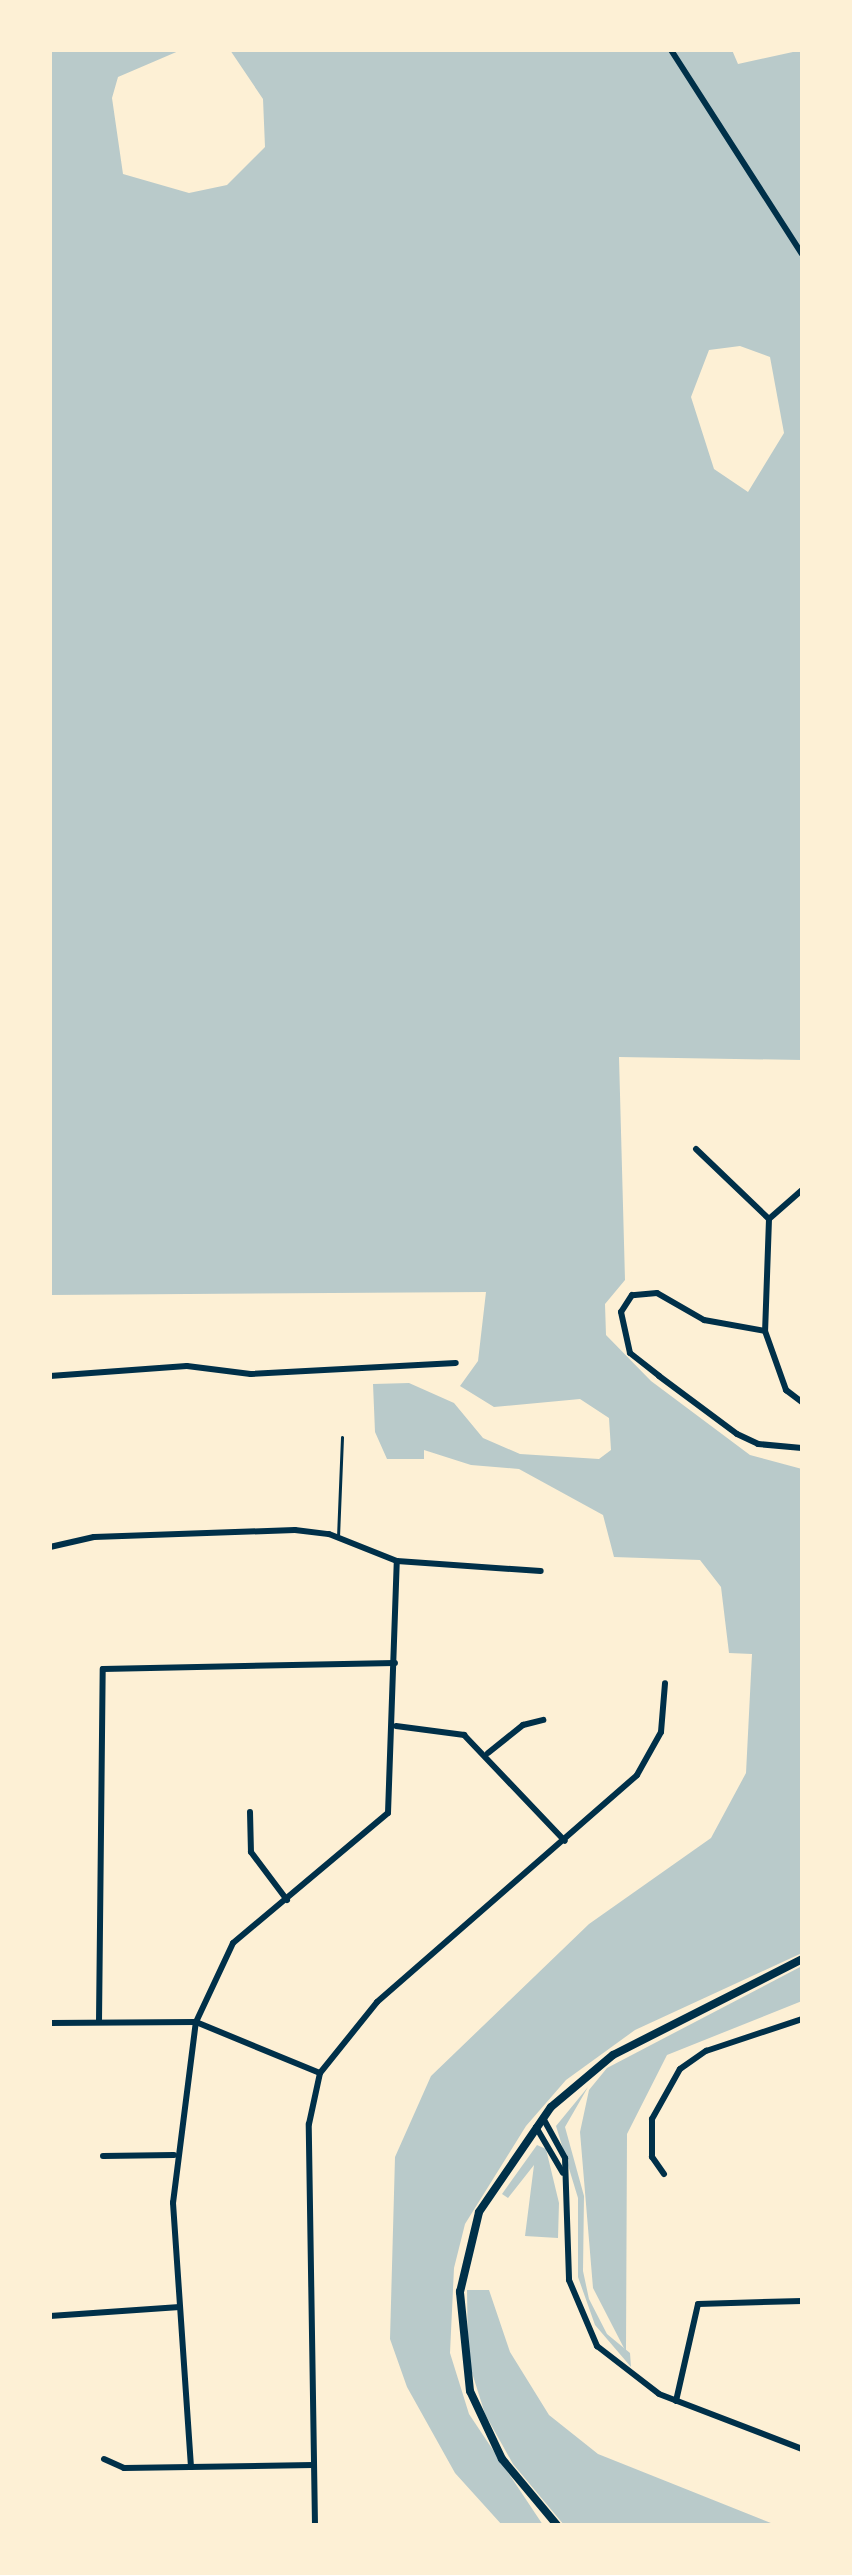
<!DOCTYPE html>
<html>
<head>
<meta charset="utf-8">
<style>
	body { margin:0 }
	#map { position:relative; width:852px; height:2575px; overflow:hidden; background:#fdf0d5; font-family:Jost,sans-serif }
	div>[style] { position:absolute }
	[style*='--x'] { left:calc(var(--x)*1px); top:calc(var(--y)*1px); width:calc(var(--w)*1px); rotate:calc(var(--a)*1deg) }
	.green>* { inset:0; background:#b9caca }
	.service>* { height:3px; margin:-1.5px; padding:0 1.5px; transform-origin:1.5px; border-radius:1.5px; background:#003049 }
	.minor>* { height:6px; margin:-3px; padding:0 3px; transform-origin:3px; border-radius:3px; background:#003049 }
	.secondary>* { height:8px; margin:-4px; padding:0 4px; transform-origin:4px; border-radius:4px; background:#003049 }
	span { translate:-50% -50%; white-space:nowrap; text-align:center; line-height:1.15; -webkit-text-stroke:8px #fdf0d5; paint-order:stroke }
	.frame { position:absolute; inset:0; border:52px solid #fdf0d5; pointer-events:none }
</style>
</head>
<body>
<div id="map">
	<div class="green">
		<i style="clip-path:polygon(evenodd,50px 50px,181px 50px,118px 77px,112px 98px,123px 174px,189px 193px,227px 185px,265px 147px,263px 99px,230px 50px,732px 50px,738px 64px,802px 50px,802px 1060px,619px 1057px,625px 1280px,605px 1304px,606px 1335px,651px 1381px,750px 1455px,802px 1469px,802px 1953px,635px 2030px,566px 2080px,526px 2126px,465px 2224px,454px 2268px,450px 2353px,469px 2414px,543px 2525px,502px 2525px,455px 2473px,407px 2387px,390px 2339px,395px 2157px,431px 2076px,589px 1924px,711px 1838px,746px 1773px,752px 1654px,729px 1653px,721px 1587px,700px 1560px,614px 1557px,603px 1515px,519px 1469px,471px 1465px,424px 1450px,424px 1459px,387px 1459px,375px 1432px,373px 1384px,409px 1383px,454px 1403px,483px 1438px,520px 1454px,599px 1459px,611px 1450px,609px 1418px,580px 1399px,494px 1407px,460px 1386px,478px 1361px,486px 1292px,50px 1295px,50px 50px,740px 346px,770px 357px,784px 433px,748px 492px,714px 469px,691px 397px,709px 350px,740px 346px)"></i>
		<i style="clip-path:polygon(802px 1966px,802px 2001px,667px 2055px,627px 2134px,626px 2352px,593px 2288px,580px 2132px,589px 2090px,607px 2068px)"></i>
		<i style="clip-path:polygon(588px 2087px,565px 2127px,584px 2196px,583px 2271px,589px 2299px,607px 2334px,630px 2353px,631px 2367px,595px 2325px,578px 2277px,578px 2198px,556px 2126px)"></i>
		<i style="clip-path:polygon(537px 2145px,546px 2149px,559px 2203px,558px 2238px,525px 2236px,534px 2165px,508px 2198px,502px 2194px)"></i>
		<i style="clip-path:polygon(467px 2290px,489px 2290px,510px 2352px,549px 2415px,598px 2454px,776px 2525px,564px 2525px,513px 2464px,485px 2414px,468px 2360px)"></i>
	</div>
	<div class="service">
		<i style="--x:338;--y:1537;--w:100;--a:-87.7"></i>
	</div>
	<div class="minor">
		<i style="--x:671;--y:50;--w:242;--a:57.3"></i>
		<i style="--x:696;--y:1149;--w:101;--a:43.8"></i>
		<i style="--x:802;--y:1190;--w:44;--a:138.7"></i>
		<i style="--x:769;--y:1219;--w:112;--a:92"></i>
		<i style="--x:765;--y:1331;--w:63;--a:70.4"></i>
		<i style="--x:786;--y:1390;--w:20;--a:37"></i>
		<i style="--x:765;--y:1331;--w:62;--a:-169.8"></i>
		<i style="--x:704;--y:1320;--w:54;--a:-150.1"></i>
		<i style="--x:657;--y:1293;--w:25;--a:175"></i>
		<i style="--x:632;--y:1295;--w:20;--a:123"></i>
		<i style="--x:621;--y:1312;--w:42;--a:77.6"></i>
		<i style="--x:630;--y:1353;--w:37;--a:38"></i>
		<i style="--x:659;--y:1376;--w:97;--a:36.6"></i>
		<i style="--x:737;--y:1434;--w:23;--a:25"></i>
		<i style="--x:758;--y:1444;--w:44;--a:5.2"></i>
		<i style="--x:50;--y:1376;--w:137;--a:-4.2"></i>
		<i style="--x:187;--y:1366;--w:64;--a:7.1"></i>
		<i style="--x:251;--y:1374;--w:205;--a:-3.1"></i>
		<i style="--x:50;--y:1547;--w:45;--a:-12.8"></i>
		<i style="--x:94;--y:1537;--w:201;--a:-2"></i>
		<i style="--x:295;--y:1530;--w:34;--a:7"></i>
		<i style="--x:329;--y:1534;--w:73;--a:21.7"></i>
		<i style="--x:397;--y:1561;--w:144;--a:4"></i>
		<i style="--x:396;--y:1726;--w:69;--a:7.5"></i>
		<i style="--x:464;--y:1735;--w:146;--a:46.4"></i>
		<i style="--x:488;--y:1753;--w:45;--a:-38.7"></i>
		<i style="--x:523;--y:1725;--w:21;--a:-14"></i>
		<i style="--x:250;--y:1812;--w:40;--a:88.6"></i>
		<i style="--x:251;--y:1852;--w:60;--a:53.1"></i>
		<i style="--x:99;--y:2022;--w:353;--a:-89.4"></i>
		<i style="--x:103;--y:1669;--w:292;--a:-1.2"></i>
		<i style="--x:50;--y:2023;--w:146;--a:-0.4"></i>
		<i style="--x:196;--y:2022;--w:134;--a:22.4"></i>
		<i style="--x:543;--y:2118;--w:46;--a:61.2"></i>
		<i style="--x:565;--y:2158;--w:122;--a:88.1"></i>
		<i style="--x:569;--y:2280;--w:72;--a:67"></i>
		<i style="--x:597;--y:2346;--w:78;--a:37.7"></i>
		<i style="--x:659;--y:2394;--w:153;--a:21"></i>
		<i style="--x:536;--y:2127;--w:53;--a:59.6"></i>
		<i style="--x:103;--y:2156;--w:71;--a:-0.8"></i>
		<i style="--x:664;--y:2174;--w:21;--a:-125"></i>
		<i style="--x:652;--y:2157;--w:38;--a:-90"></i>
		<i style="--x:652;--y:2119;--w:57;--a:-60.8"></i>
		<i style="--x:680;--y:2069;--w:32;--a:-35"></i>
		<i style="--x:706;--y:2051;--w:101;--a:-18.4"></i>
		<i style="--x:50;--y:2316;--w:130;--a:-4"></i>
		<i style="--x:676;--y:2401;--w:99;--a:-77.2"></i>
		<i style="--x:698;--y:2304;--w:104;--a:-1.7"></i>
		<i style="--x:104;--y:2459;--w:22;--a:24"></i>
		<i style="--x:124;--y:2468;--w:189;--a:-0.9"></i>
		<i style="--x:191;--y:2467;--w:265;--a:-93.9"></i>
		<i style="--x:173;--y:2203;--w:182;--a:-82.8"></i>
		<i style="--x:196;--y:2022;--w:87;--a:-64.9"></i>
		<i style="--x:233;--y:1943;--w:202;--a:-40"></i>
		<i style="--x:388;--y:1813;--w:252;--a:-88"></i>
		<i style="--x:315;--y:2525;--w:401;--a:-90.9"></i>
		<i style="--x:309;--y:2124;--w:52;--a:-77.8"></i>
		<i style="--x:320;--y:2073;--w:91;--a:-51.2"></i>
		<i style="--x:377;--y:2002;--w:345;--a:-41.1"></i>
		<i style="--x:637;--y:1775;--w:49;--a:-60.8"></i>
		<i style="--x:661;--y:1732;--w:49;--a:-85.3"></i>
	</div>
	<div class="secondary">
		<i style="--x:557;--y:2525;--w:86;--a:-129.8"></i>
		<i style="--x:502;--y:2459;--w:75;--a:-115.2"></i>
		<i style="--x:470;--y:2391;--w:100;--a:-95.8"></i>
		<i style="--x:460;--y:2292;--w:82;--a:-76.6"></i>
		<i style="--x:479;--y:2212;--w:127;--a:-55.6"></i>
		<i style="--x:551;--y:2107;--w:81;--a:-40"></i>
		<i style="--x:613;--y:2055;--w:212;--a:-26.9"></i>
	</div>
	<div class="frame"></div>
</div>
</body>
</html>
